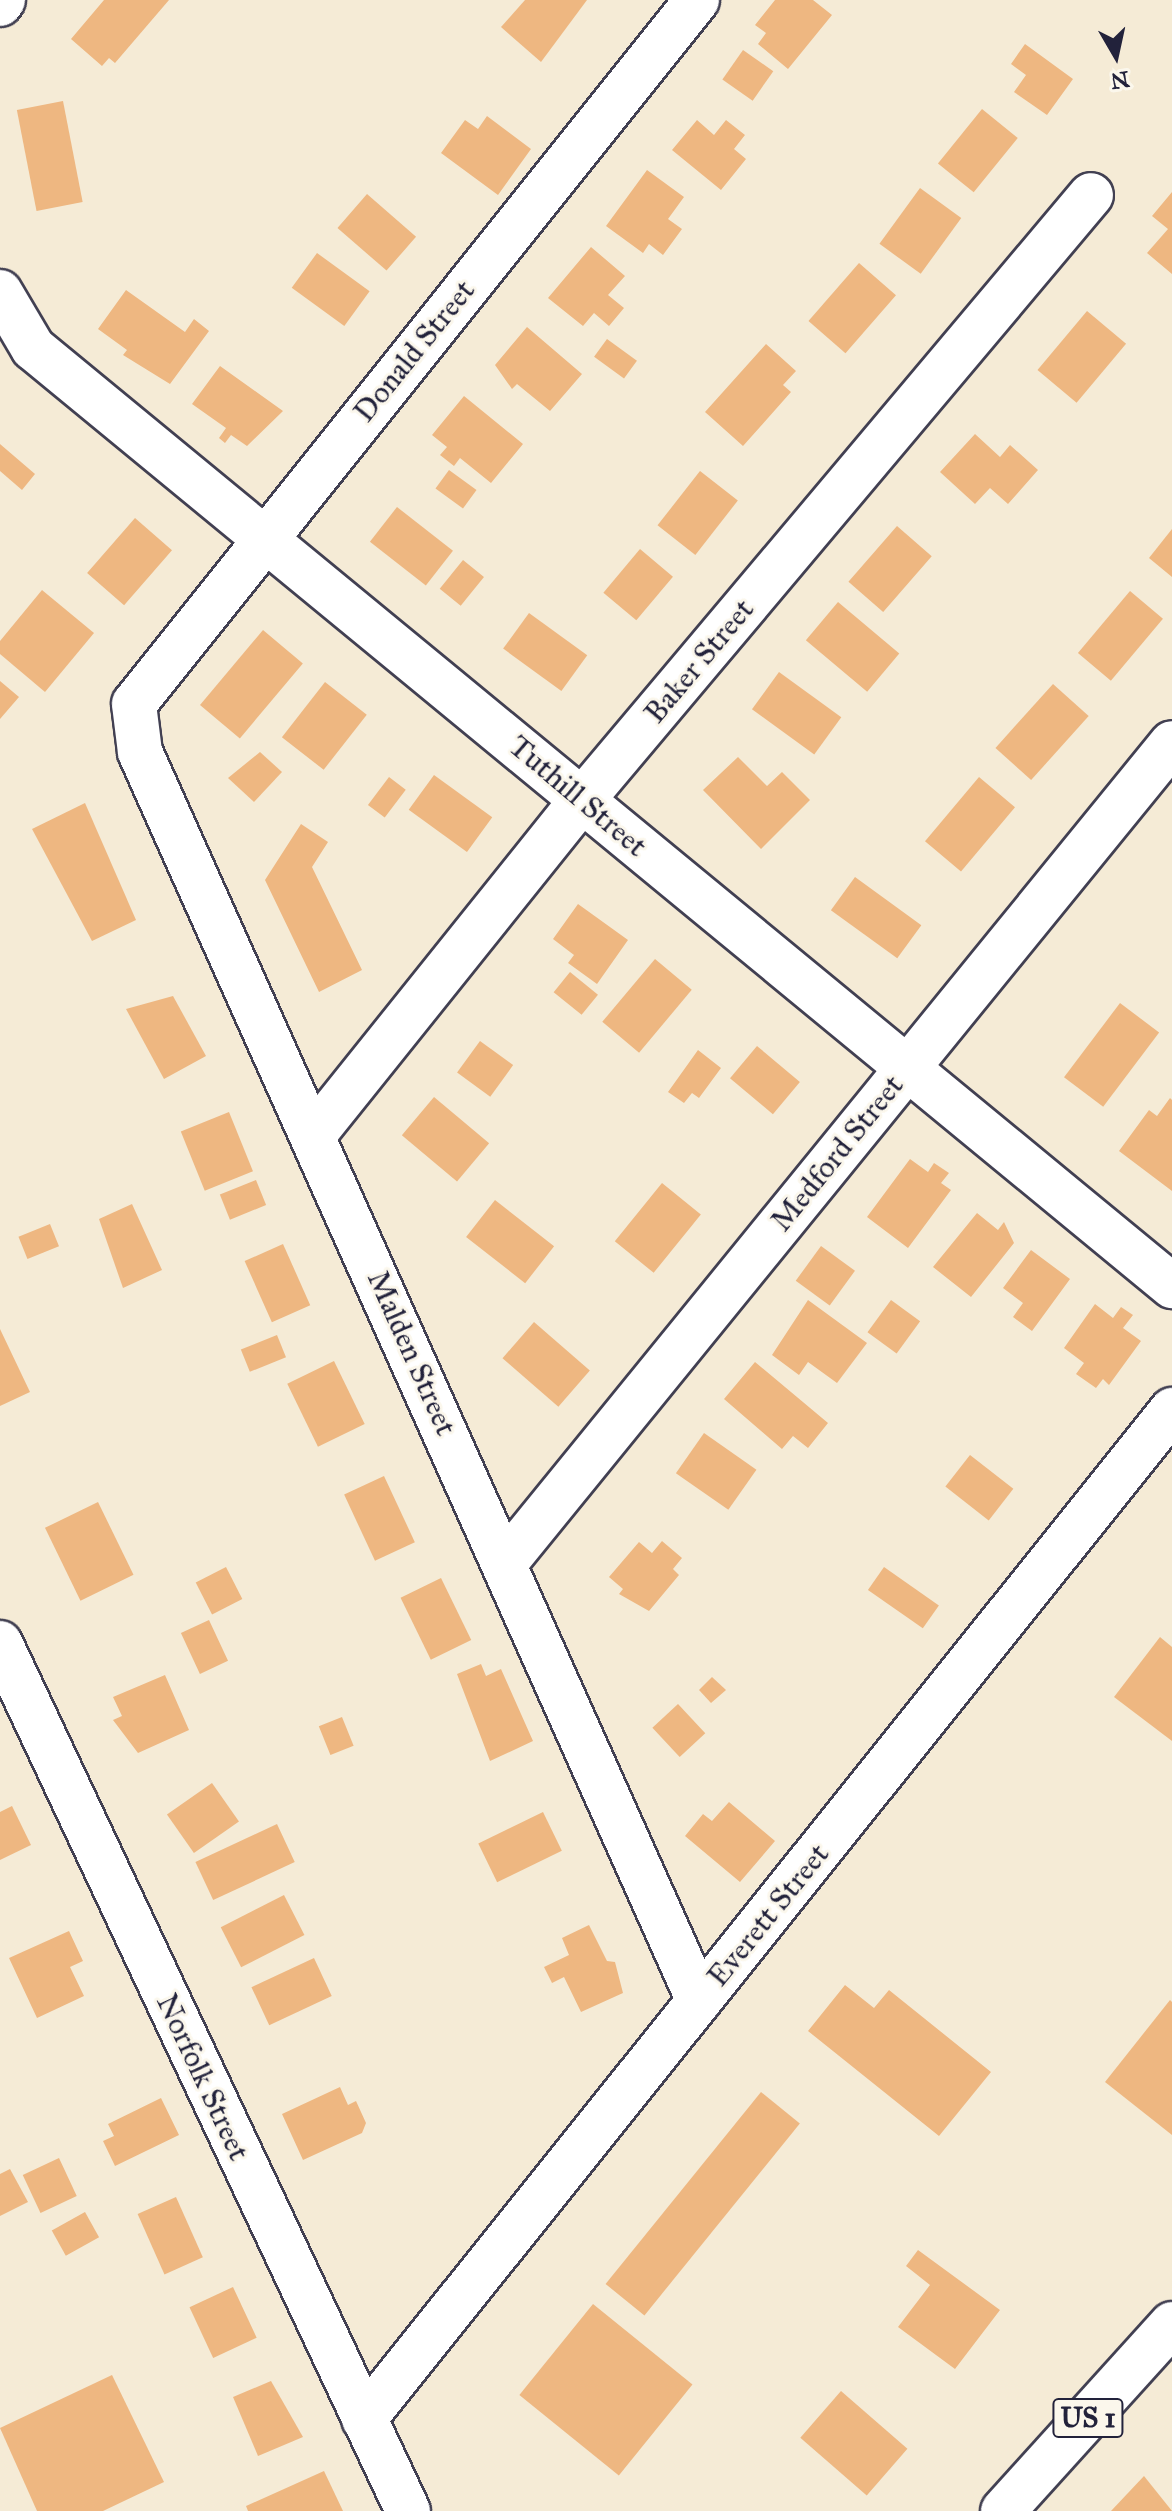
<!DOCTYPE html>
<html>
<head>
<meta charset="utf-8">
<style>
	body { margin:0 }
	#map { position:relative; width:1172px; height:2511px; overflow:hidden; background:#f5ebd6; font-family:"IM FELL Great Primer",serif }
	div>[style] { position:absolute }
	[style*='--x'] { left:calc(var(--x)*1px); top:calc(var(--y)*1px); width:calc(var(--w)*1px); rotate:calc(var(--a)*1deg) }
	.building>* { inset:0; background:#eeb781; transform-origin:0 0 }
	.roads { filter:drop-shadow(2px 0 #424052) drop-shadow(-2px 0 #424052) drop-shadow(0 2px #424052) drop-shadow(0 -2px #424052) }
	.minor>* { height:44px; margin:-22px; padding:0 22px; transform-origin:22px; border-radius:22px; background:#fff }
	.major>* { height:44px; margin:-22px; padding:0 22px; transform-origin:22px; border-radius:22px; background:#fff }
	span { translate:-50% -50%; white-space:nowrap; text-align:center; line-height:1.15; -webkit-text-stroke:6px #fbf7ec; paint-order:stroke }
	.shield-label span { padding:2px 6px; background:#fbf7ec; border:2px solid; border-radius:6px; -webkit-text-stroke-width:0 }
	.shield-label { font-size:28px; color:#22223b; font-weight:700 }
	.street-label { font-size:30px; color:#22223b }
	.north { position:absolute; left:1076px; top:16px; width:80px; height:80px; -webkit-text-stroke:6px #fbf7ec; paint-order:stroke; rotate:171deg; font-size:22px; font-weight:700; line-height:32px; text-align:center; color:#22223b }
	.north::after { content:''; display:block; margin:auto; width:28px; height:36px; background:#22223b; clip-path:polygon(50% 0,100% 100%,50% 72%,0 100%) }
</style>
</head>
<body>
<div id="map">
	<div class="building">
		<i style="clip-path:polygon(104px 0,169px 0,115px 63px,109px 58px,102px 66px,71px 39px)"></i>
		<i style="clip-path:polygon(525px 0,587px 0,541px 62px,501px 27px)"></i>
		<i style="clip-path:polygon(775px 0,813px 0,832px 15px,788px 69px,758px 44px,766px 33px,755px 25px)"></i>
		<i style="clip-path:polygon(1025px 44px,1073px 79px,1047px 115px,1014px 92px,1026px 75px,1011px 64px)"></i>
		<i style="left:743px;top:50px;width:37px;height:36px;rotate:35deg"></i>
		<i style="left:63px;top:101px;width:103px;height:47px;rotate:79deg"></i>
		<i style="left:982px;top:109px;width:46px;height:70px;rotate:39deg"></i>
		<i style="clip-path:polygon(487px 116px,531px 149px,498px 195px,441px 153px,465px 120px,478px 129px)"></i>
		<i style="clip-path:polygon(697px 120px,714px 135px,726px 120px,745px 135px,734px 149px,746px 159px,721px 190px,672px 150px)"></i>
		<i style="clip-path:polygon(647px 170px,684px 197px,668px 219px,682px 229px,663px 255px,649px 244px,643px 253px,606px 226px)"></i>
		<i style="left:920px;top:188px;width:51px;height:69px;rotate:36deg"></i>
		<i style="clip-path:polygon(1172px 192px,1172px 274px,1147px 253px,1168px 229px,1152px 216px)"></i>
		<i style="left:367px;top:194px;width:65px;height:45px;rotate:41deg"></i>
		<i style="clip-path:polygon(591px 247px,625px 276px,608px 295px,624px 308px,609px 326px,594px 313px,583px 326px,548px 298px)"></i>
		<i style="left:317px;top:253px;width:65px;height:43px;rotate:36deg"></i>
		<i style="left:859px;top:263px;width:49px;height:77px;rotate:41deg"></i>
		<i style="clip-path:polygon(126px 290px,185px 332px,194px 319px,209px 331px,170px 384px,123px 355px,127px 350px,98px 329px)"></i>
		<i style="left:1087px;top:311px;width:51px;height:77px;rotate:40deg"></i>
		<i style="clip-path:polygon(527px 327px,582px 374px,550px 411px,517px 384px,512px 389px,495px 365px)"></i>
		<i style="left:607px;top:339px;width:37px;height:22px;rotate:36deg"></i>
		<i style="clip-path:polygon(766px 344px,796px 371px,783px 385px,791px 392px,743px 446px,705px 412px)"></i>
		<i style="clip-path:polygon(220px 366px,283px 411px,247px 446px,231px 435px,225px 443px,219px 438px,226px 428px,192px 404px)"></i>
		<i style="clip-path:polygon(464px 396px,523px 444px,491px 483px,460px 458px,454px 466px,440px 455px,447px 447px,432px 435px)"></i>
		<i style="clip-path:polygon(975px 434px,1000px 457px,1010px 445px,1038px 470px,1008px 504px,990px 488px,975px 504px,940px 472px)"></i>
		<i style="clip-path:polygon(0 444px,35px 474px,22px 490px,0 471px)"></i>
		<i style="left:449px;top:470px;width:34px;height:23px;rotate:36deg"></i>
		<i style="left:700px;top:471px;width:48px;height:69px;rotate:38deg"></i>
		<i style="left:397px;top:507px;width:71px;height:44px;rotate:38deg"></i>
		<i style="left:135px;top:518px;width:49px;height:73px;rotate:41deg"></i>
		<i style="left:897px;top:526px;width:46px;height:74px;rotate:41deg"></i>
		<i style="clip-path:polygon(1172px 529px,1172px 577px,1149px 558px)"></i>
		<i style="left:640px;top:549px;width:43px;height:57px;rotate:40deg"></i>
		<i style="left:463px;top:560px;width:27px;height:37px;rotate:39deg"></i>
		<i style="clip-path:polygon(42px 590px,94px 633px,45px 692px,0 654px,0 641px)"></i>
		<i style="left:1130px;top:591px;width:43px;height:81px;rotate:40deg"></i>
		<i style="left:838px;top:602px;width:80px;height:50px;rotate:40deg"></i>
		<i style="left:529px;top:613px;width:72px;height:44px;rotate:36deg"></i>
		<i style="left:263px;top:630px;width:52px;height:98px;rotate:40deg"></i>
		<i style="left:779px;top:672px;width:77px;height:46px;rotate:36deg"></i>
		<i style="clip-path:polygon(0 681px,19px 697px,0 719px)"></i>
		<i style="left:325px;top:682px;width:53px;height:70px;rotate:38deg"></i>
		<i style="left:1053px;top:684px;width:48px;height:86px;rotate:42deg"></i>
		<i style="clip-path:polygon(260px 752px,282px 772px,254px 802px,228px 778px)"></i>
		<i style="clip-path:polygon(738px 757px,767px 786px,782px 772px,810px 800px,761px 849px,703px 790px)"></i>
		<i style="left:434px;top:775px;width:72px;height:43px;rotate:36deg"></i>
		<i style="left:389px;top:777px;width:21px;height:35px;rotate:37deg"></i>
		<i style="left:979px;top:777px;width:47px;height:84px;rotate:40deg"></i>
		<i style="clip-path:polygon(85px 803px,136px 920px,92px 941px,32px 829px)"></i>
		<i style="clip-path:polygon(301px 824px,328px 842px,312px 867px,362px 970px,319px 992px,265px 880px)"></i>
		<i style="left:855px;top:877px;width:82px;height:41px;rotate:36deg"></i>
		<i style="clip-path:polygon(578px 904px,628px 940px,597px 984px,568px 963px,574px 955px,553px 939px)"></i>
		<i style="left:655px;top:959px;width:48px;height:82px;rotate:40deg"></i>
		<i style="left:570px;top:972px;width:36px;height:26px;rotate:39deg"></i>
		<i style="clip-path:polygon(173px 996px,206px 1056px,164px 1079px,126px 1009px)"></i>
		<i style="left:1120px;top:1003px;width:49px;height:93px;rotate:37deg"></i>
		<i style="left:480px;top:1041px;width:41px;height:39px;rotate:36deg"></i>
		<i style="left:757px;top:1046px;width:56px;height:42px;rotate:40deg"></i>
		<i style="clip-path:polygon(698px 1050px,721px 1068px,699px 1098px,692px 1093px,684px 1103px,668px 1092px)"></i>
		<i style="left:434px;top:1097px;width:72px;height:50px;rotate:40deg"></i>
		<i style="clip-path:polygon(1170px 1098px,1172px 1100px,1172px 1191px,1119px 1151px,1149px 1110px,1157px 1116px)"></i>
		<i style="left:229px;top:1112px;width:64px;height:52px;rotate:68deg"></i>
		<i style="clip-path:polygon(910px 1159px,928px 1172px,934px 1163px,949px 1173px,941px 1183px,951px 1190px,908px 1248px,867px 1217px)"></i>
		<i style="left:256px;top:1180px;width:27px;height:39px;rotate:68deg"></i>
		<i style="left:662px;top:1183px;width:50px;height:75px;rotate:39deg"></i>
		<i style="left:495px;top:1200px;width:75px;height:47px;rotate:38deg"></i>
		<i style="clip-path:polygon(132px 1204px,162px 1270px,123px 1288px,99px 1219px)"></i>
		<i style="clip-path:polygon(977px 1213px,998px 1230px,1004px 1222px,1014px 1243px,971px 1297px,933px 1267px)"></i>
		<i style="left:50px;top:1224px;width:24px;height:34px;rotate:68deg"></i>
		<i style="left:283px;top:1244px;width:67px;height:42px;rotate:66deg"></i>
		<i style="left:821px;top:1246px;width:42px;height:43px;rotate:36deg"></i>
		<i style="clip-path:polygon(1031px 1250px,1070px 1279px,1032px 1331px,1013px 1317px,1023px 1303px,1003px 1288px)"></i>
		<i style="clip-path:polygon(808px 1300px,867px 1343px,837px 1383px,808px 1362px,799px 1375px,772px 1355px)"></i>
		<i style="left:891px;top:1300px;width:36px;height:40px;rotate:36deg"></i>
		<i style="clip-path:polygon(1095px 1304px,1113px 1318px,1121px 1307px,1133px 1315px,1123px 1328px,1141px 1341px,1109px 1385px,1103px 1379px,1096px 1388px,1076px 1374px,1084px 1363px,1064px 1348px)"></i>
		<i style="left:534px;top:1322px;width:74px;height:48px;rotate:41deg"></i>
		<i style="clip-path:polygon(0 1329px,30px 1392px,0 1406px)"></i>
		<i style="left:277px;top:1335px;width:24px;height:39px;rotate:68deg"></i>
		<i style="left:334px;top:1361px;width:70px;height:52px;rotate:64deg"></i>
		<i style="clip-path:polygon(755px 1362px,828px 1423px,808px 1448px,793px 1436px,782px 1449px,724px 1399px)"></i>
		<i style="left:704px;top:1433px;width:64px;height:49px;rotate:35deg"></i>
		<i style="left:970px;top:1455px;width:55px;height:40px;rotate:38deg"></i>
		<i style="left:384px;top:1476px;width:73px;height:44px;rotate:65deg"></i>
		<i style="left:98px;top:1502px;width:81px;height:59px;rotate:64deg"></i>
		<i style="clip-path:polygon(662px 1541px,682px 1558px,673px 1569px,679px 1575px,649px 1611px,619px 1594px,623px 1589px,609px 1577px,639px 1542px,652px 1553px)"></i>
		<i style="left:226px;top:1567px;width:36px;height:34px;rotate:63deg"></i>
		<i style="left:884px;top:1567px;width:67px;height:28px;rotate:35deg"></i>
		<i style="left:441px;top:1578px;width:69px;height:45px;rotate:64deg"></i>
		<i style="left:209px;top:1620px;width:45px;height:31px;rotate:65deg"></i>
		<i style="clip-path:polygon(1160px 1637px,1172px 1647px,1172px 1741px,1114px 1697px)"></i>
		<i style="clip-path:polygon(481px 1664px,486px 1676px,501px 1669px,533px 1741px,490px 1761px,457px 1674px)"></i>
		<i style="clip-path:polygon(165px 1675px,189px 1730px,138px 1753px,113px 1720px,122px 1716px,113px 1697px)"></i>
		<i style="clip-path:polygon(712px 1677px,726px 1690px,711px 1703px,699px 1690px)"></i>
		<i style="left:678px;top:1704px;width:40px;height:35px;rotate:47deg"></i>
		<i style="left:342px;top:1717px;width:31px;height:25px;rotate:68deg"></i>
		<i style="left:212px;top:1783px;width:47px;height:55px;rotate:55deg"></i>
		<i style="clip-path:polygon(729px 1802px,775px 1841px,740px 1882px,685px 1836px,703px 1814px,712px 1821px)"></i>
		<i style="clip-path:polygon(12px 1806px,31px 1845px,0 1860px,0 1812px)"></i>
		<i style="left:543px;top:1812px;width:43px;height:72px;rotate:64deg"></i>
		<i style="left:277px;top:1824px;width:42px;height:90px;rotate:65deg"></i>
		<i style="left:284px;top:1895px;width:45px;height:71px;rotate:63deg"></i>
		<i style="clip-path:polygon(589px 1925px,607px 1961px,615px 1962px,623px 1993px,581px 2012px,564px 1977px,552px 1983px,544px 1967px,569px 1955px,562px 1938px)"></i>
		<i style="clip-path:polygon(69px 1931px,83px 1961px,70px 1967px,84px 1996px,37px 2018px,9px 1958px)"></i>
		<i style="left:314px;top:1958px;width:42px;height:69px;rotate:65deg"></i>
		<i style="clip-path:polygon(845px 1985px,874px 2008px,889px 1990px,991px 2072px,939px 2136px,808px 2031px)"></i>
		<i style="clip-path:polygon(1170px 2000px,1172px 2002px,1172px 2135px,1105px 2082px)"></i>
		<i style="clip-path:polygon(340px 2087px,348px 2105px,356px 2101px,366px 2123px,362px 2133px,303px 2160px,282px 2114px)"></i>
		<i style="left:761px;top:2092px;width:50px;height:247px;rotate:39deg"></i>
		<i style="clip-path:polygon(161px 2098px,179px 2135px,115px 2166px,103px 2141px,114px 2136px,108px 2124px)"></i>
		<i style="left:59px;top:2158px;width:42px;height:40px;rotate:65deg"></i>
		<i style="clip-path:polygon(10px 2169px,28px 2202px,0 2216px,0 2174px)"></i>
		<i style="left:176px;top:2197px;width:66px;height:42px;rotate:66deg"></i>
		<i style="left:85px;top:2212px;width:29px;height:38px;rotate:61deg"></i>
		<i style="clip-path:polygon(918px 2250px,1000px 2310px,955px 2369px,898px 2327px,930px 2285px,906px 2266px)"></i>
		<i style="left:233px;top:2287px;width:56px;height:48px;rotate:65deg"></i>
		<i style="left:593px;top:2304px;width:128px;height:117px;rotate:39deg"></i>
		<i style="clip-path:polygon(112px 2375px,164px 2482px,103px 2511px,37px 2511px,0 2428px)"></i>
		<i style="clip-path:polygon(271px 2381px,303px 2437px,258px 2456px,233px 2397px)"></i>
		<i style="left:841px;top:2391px;width:88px;height:62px;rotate:41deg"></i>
		<i style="clip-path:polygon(324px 2471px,343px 2511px,248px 2511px,246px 2506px)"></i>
		<i style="clip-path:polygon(1144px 2476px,1172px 2511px,1111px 2511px)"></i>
	</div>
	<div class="roads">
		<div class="minor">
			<i style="--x:697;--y:0;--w:901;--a:128.65"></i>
			<i style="--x:134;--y:704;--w:48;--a:82.9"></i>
			<i style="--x:140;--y:752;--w:1368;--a:65.89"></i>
			<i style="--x:0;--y:4;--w:5;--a:-53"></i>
			<i style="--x:0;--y:292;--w:65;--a:59.5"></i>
			<i style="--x:33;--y:348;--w:1476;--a:39.47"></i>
			<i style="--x:315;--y:1133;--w:428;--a:-51.3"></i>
			<i style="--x:583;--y:799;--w:789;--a:-49.93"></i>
			<i style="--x:504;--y:1564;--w:1058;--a:-50.87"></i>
			<i style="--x:0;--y:1643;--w:959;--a:64.82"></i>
			<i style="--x:364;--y:2419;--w:1293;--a:-51.31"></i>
		</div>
		<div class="major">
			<i style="--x:1003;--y:2511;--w:252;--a:-47.9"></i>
		</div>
	</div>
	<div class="shield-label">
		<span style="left:1088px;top:2418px">US 1</span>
	</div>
	<div class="street-label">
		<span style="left:414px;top:351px;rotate:-51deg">Donald Street</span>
		<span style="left:699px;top:661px;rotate:-50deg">Baker Street</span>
		<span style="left:578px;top:796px;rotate:40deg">Tuthill Street</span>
		<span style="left:837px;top:1153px;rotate:-51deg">Medford Street</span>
		<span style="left:412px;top:1353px;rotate:66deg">Malden Street</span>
		<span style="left:768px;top:1915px;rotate:-51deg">Everett Street</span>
		<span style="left:203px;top:2077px;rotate:65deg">Norfolk Street</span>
	</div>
	<div class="north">N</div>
</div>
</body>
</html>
